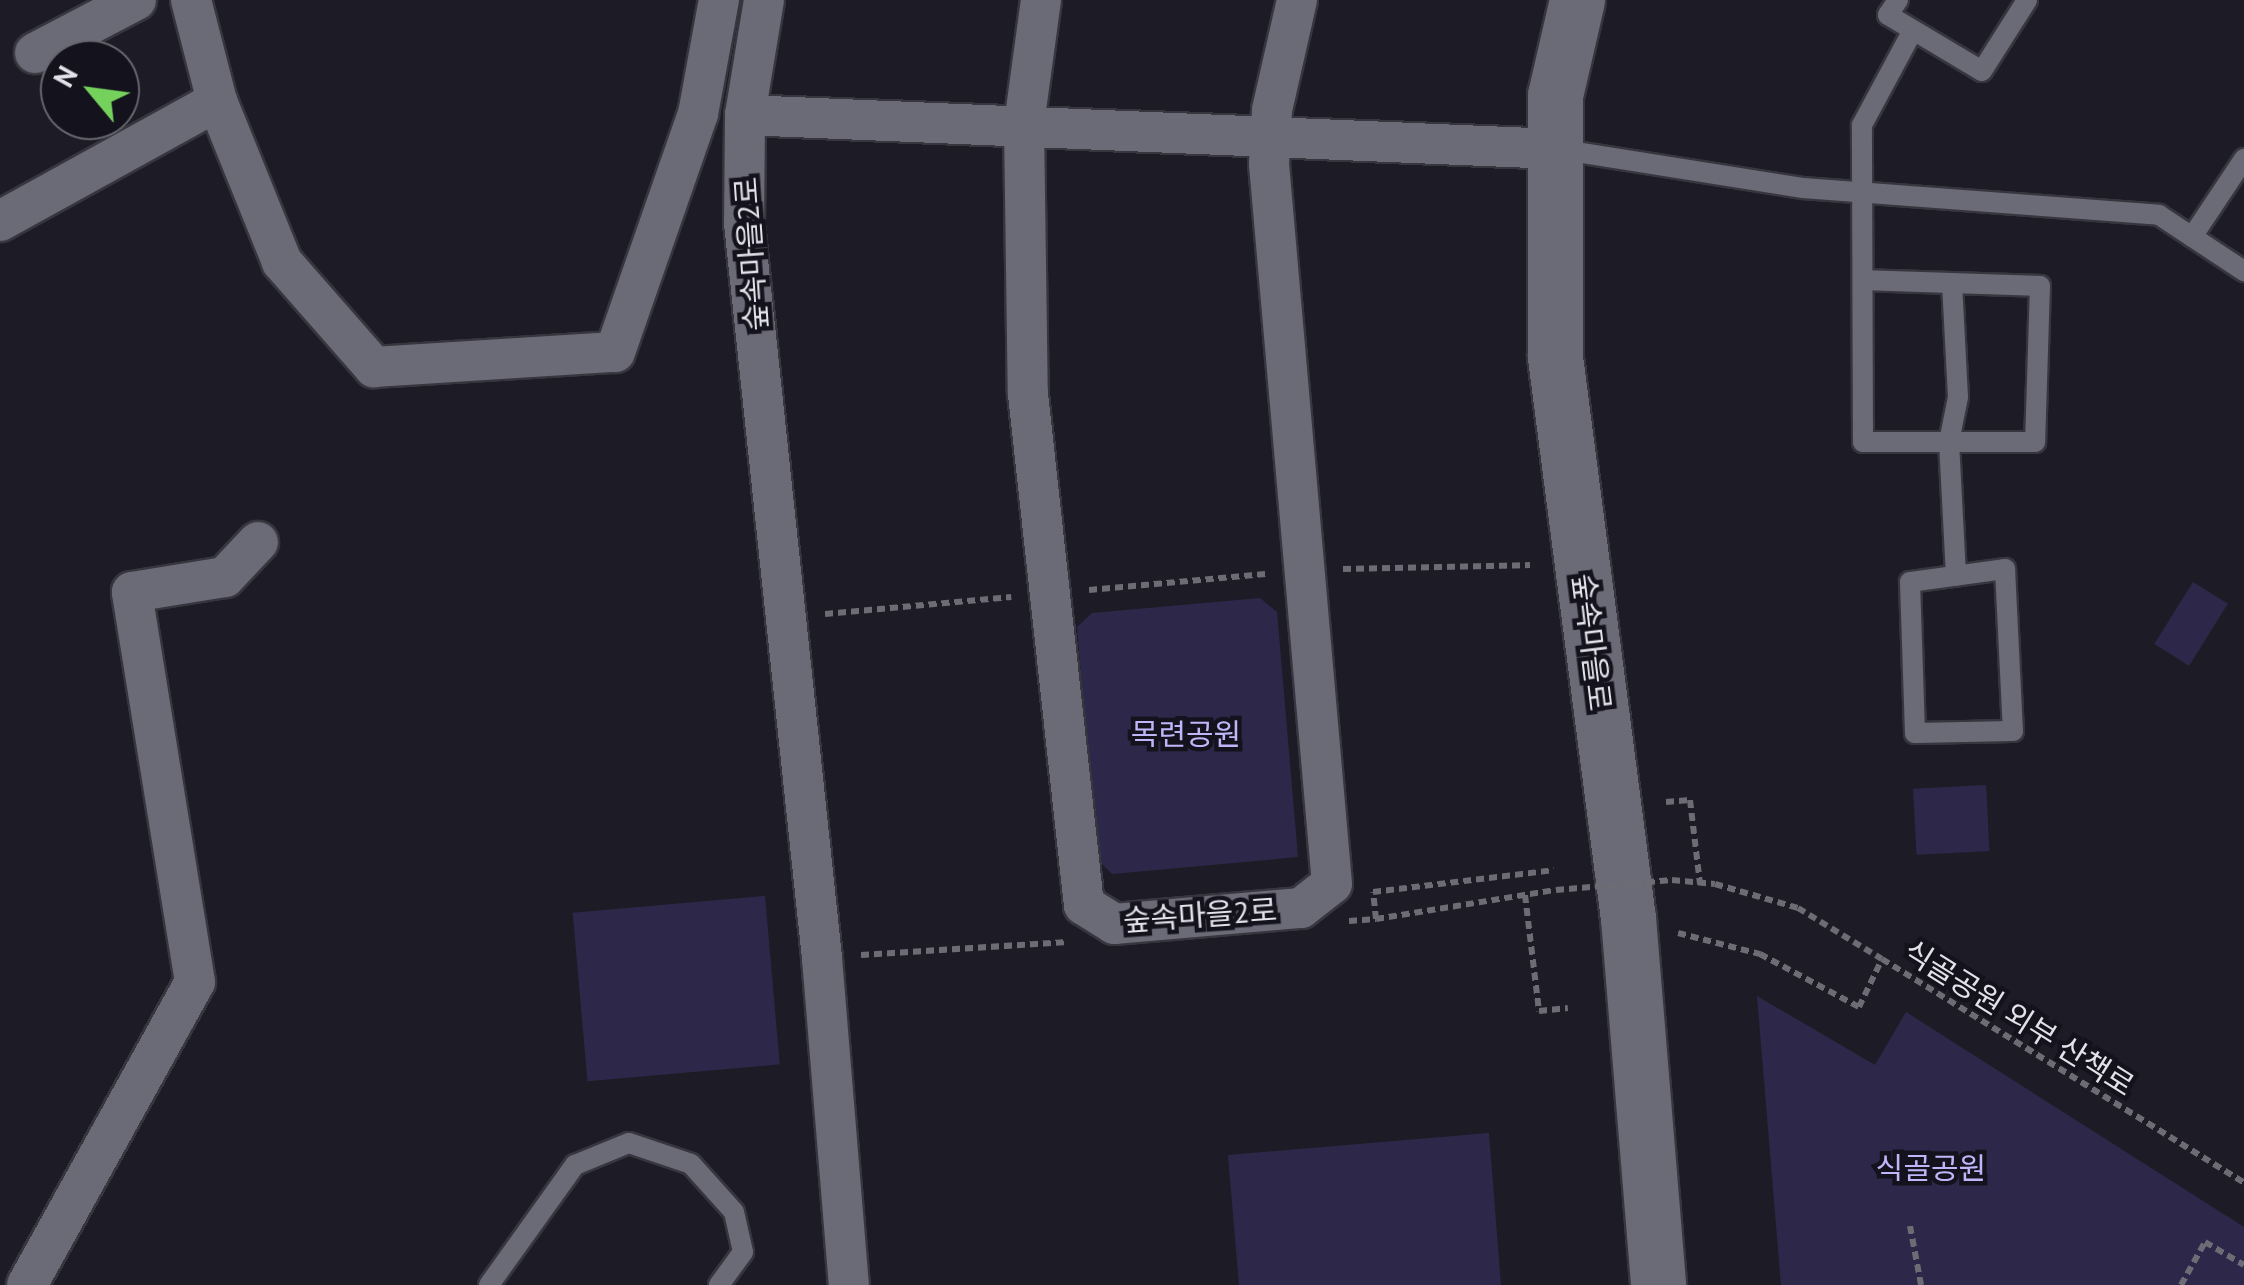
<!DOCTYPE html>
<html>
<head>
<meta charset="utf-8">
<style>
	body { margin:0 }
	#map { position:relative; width:2244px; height:1285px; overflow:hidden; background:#1d1c26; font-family:"PT Sans","Noto Sans KR",sans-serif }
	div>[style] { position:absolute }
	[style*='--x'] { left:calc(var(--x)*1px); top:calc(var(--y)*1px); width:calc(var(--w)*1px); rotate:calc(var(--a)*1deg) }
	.green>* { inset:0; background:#2d2849; transform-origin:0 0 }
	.path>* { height:6px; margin-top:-3px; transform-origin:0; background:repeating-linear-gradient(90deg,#6d6c75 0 8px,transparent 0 13px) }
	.roads { filter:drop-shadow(2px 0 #37363f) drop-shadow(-2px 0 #37363f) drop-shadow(0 2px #37363f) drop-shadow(0 -2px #37363f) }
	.service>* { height:20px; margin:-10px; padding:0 10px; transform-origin:10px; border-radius:10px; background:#6b6a77 }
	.minor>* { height:40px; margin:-20px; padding:0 20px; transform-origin:20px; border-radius:20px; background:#6b6a77 }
	.secondary>* { height:55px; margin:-27.5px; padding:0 27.5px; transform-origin:27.5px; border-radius:27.5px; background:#6b6a77 }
	.path-bridge>* { height:6px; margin-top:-3px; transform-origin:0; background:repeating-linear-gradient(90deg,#6d6c75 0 8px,transparent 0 13px) }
	span { translate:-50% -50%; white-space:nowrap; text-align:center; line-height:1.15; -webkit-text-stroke:9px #14131d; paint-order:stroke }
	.street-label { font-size:30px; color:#e3e2ea }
	.park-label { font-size:30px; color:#beb6f9 }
	.north { position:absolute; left:40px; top:40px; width:100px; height:100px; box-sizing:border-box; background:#14131d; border:2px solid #67666f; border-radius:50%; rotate:299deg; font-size:28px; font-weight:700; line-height:40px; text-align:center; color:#e3e2ea }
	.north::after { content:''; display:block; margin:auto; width:35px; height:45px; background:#74d25c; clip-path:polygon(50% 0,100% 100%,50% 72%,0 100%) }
</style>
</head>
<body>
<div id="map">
	<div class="green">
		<i style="left:2193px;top:582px;width:41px;height:73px;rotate:32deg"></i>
		<i style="clip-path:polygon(1260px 598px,1277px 612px,1298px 857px,1112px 874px,1096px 858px,1077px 627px,1092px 613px)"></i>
		<i style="left:1986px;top:785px;width:66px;height:73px;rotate:87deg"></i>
		<i style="left:765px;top:896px;width:169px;height:193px;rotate:85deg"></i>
		<i style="clip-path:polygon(1757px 996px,1875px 1065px,1906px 1012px,2244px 1227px,2244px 1285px,1781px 1285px)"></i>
		<i style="clip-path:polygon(1489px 1133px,1501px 1285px,1239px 1285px,1228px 1155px)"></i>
	</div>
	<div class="path">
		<i style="--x:1343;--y:569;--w:187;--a:-1.2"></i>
		<i style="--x:1089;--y:590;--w:177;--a:-5.2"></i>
		<i style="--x:825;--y:614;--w:187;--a:-5.2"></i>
		<i style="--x:1666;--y:802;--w:24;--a:-5"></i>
		<i style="--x:1690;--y:800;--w:85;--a:83.2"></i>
		<i style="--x:1525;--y:895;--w:117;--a:83.1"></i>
		<i style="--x:1539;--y:1011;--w:29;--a:-6"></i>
		<i style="--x:1349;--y:921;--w:27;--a:-4"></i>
		<i style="--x:1376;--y:919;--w:27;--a:-96"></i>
		<i style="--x:1373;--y:892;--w:182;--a:-6.9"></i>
		<i style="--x:1678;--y:933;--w:85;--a:14.4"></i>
		<i style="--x:1760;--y:954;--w:112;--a:28.2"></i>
		<i style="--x:1859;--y:1007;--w:53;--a:-64.4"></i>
		<i style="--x:1882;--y:959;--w:426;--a:31.7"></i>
		<i style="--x:861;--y:955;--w:207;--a:-3.6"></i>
		<i style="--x:1910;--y:1226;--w:60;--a:79.4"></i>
		<i style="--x:2181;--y:1285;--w:49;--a:-60.8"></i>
		<i style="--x:2205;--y:1242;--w:45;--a:30.5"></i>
	</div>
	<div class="roads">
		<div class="service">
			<i style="--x:1898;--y:0;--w:18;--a:124"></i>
			<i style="--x:1888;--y:15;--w:109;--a:30.8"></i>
			<i style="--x:1982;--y:71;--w:84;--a:-57.6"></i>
			<i style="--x:1557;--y:149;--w:249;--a:9"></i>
			<i style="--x:1803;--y:188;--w:357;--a:4.3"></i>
			<i style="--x:2159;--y:215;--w:102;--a:33.4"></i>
			<i style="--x:2192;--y:237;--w:94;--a:-56.3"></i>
			<i style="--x:1863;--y:280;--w:177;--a:1.9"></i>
			<i style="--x:2040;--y:286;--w:156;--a:91.8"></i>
			<i style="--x:2035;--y:442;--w:172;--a:180"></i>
			<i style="--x:1863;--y:442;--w:317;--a:-90.2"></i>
			<i style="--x:1862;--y:125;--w:106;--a:-61.7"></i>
			<i style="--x:1952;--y:283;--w:114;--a:87"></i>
			<i style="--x:1958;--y:397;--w:46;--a:101.3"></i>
			<i style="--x:1949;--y:442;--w:134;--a:87"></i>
			<i style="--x:2005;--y:569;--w:162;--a:87.2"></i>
			<i style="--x:2013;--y:731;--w:98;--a:178.8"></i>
			<i style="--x:1915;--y:733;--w:151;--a:-91.9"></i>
			<i style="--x:1910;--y:582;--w:96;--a:-7.8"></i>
			<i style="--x:489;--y:1285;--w:148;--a:-54.4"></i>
			<i style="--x:575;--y:1165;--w:58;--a:-22.2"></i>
			<i style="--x:629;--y:1143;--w:65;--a:18.7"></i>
			<i style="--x:691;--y:1164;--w:64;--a:48.1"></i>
			<i style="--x:734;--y:1212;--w:41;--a:77.3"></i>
			<i style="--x:743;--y:1252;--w:41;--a:126"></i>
		</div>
		<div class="minor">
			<i style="--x:191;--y:0;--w:104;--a:75.6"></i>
			<i style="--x:217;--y:101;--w:174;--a:68"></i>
			<i style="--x:282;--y:262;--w:140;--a:48.8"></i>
			<i style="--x:374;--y:367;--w:241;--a:-3.6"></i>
			<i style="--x:615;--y:352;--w:252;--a:-70.8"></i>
			<i style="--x:698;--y:114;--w:116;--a:-79.6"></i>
			<i style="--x:764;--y:0;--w:117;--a:99.4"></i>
			<i style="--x:745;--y:115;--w:108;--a:90.5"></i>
			<i style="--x:744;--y:223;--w:739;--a:83.94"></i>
			<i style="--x:822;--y:958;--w:328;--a:85.3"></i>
			<i style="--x:1041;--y:0;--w:125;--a:97.8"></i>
			<i style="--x:1024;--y:124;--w:270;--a:89.2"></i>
			<i style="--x:1028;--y:394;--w:514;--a:83.75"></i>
			<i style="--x:1084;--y:905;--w:36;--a:32"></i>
			<i style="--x:1114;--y:924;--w:188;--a:-4.9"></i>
			<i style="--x:1301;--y:908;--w:39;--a:-38"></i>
			<i style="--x:1332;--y:884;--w:723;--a:-95"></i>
			<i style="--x:1269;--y:164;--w:54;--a:-86.8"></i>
			<i style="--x:1272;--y:110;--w:113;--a:-77.2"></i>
			<i style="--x:35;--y:53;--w:114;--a:-27.7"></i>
			<i style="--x:745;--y:115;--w:811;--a:2.4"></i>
			<i style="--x:0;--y:221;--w:248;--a:-28.9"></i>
			<i style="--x:27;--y:1285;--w:346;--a:-61"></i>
			<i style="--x:195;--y:982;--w:395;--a:-99.2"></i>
			<i style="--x:132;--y:592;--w:94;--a:-9.2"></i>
			<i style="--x:225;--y:577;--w:48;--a:-46.7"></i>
		</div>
		<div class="secondary">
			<i style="--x:1577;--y:0;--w:98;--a:103"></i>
			<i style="--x:1555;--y:95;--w:262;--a:90"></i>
			<i style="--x:1555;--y:357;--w:566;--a:82.59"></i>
			<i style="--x:1628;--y:918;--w:368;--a:85.3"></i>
		</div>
	</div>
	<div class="path-bridge">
		<i style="--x:1376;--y:919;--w:182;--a:-9.2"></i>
		<i style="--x:1556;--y:890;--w:116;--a:-4.9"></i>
		<i style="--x:1672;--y:880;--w:43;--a:5.3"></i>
		<i style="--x:1715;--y:884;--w:86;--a:16.1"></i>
		<i style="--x:1798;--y:908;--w:98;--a:31.3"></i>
	</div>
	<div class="street-label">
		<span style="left:751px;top:254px;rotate:-94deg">숲속마을2로</span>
		<span style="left:1592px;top:642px;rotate:83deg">숲속마을로</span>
		<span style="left:1200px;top:915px;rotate:-4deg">숲속마을2로</span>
		<span style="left:2019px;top:1018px;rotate:32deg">식골공원 외부 산책로</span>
	</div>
	<div class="park-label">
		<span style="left:1186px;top:734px">목련공원</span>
		<span style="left:1931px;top:1168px">식골공원</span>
	</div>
	<div class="north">N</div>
</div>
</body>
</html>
